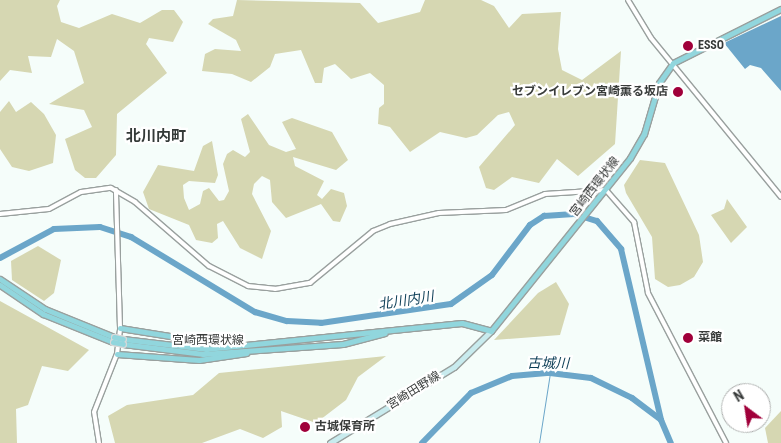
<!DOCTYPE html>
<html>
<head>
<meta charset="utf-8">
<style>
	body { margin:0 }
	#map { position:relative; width:781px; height:443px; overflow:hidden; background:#f5fdfa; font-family:"Roboto Condensed","Noto Sans JP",sans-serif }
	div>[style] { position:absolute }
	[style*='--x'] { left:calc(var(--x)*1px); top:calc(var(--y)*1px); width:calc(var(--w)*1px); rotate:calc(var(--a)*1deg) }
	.green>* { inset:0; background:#d6d7b2 }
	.water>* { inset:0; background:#6ba6c9 }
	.stream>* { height:1px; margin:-0.5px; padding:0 0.5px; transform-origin:0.5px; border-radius:0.5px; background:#6ba6c9 }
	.river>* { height:6px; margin:-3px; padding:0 3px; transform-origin:3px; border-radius:3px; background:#6ba6c9 }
	.roads { filter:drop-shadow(1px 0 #99a09e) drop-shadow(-1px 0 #99a09e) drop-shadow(0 1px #99a09e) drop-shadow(0 -1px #99a09e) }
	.tertiary>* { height:4px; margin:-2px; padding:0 2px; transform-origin:2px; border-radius:2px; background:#fff }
	.secondary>* { height:4.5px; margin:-2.25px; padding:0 2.25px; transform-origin:2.25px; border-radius:2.25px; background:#c8ebee }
	.primary>* { height:5px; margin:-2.5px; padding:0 2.5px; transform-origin:2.5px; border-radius:2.5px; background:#91d6dd }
	.bridges { filter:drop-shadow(1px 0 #d7d8d8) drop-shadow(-1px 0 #d7d8d8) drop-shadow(0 1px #d7d8d8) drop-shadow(0 -1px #d7d8d8) }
	.primary-bridge>* { height:5px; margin:-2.5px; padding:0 2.5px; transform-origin:2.5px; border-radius:2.5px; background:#91d6dd }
	.dots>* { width:14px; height:14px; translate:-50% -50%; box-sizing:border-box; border:2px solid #fff; border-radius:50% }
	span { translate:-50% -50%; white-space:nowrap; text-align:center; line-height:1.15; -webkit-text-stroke:4.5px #fff; paint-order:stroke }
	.poi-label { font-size:12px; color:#383b3a; font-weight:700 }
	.left { translate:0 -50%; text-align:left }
	.right { translate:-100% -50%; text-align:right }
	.street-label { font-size:12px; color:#383b3a }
	.water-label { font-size:14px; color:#0d3e57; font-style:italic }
	.quarter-label { font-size:15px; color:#343a38; font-weight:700 }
	.north { position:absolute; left:721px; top:383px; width:50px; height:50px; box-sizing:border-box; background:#fff; border:1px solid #afb1b0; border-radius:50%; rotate:329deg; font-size:14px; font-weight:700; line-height:20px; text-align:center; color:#383b3a }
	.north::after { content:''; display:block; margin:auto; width:18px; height:22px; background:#a0003a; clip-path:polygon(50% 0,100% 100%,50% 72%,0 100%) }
</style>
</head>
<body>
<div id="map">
	<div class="green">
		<i style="clip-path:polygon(0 0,60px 0,57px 6px,61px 22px,79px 28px,112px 14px,140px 23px,162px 10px,174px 10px,183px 22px,173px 42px,149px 38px,146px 44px,167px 73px,117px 114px,116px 155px,96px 178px,85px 178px,75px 170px,65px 139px,92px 127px,84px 110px,49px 104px,84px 83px,74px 51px,57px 39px,51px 57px,28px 56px,32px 73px,10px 70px,0 81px)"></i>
		<i style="clip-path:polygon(237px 0,360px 3px,378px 23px,420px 12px,425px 0,481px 0,494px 6px,509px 28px,522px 14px,561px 12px,558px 49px,562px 70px,582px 80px,621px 51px,615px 144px,578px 176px,557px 159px,539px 183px,512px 177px,494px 190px,486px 188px,479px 167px,515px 125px,509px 112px,498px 115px,477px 135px,466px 138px,440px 132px,410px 152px,390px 127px,378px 124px,379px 108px,384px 104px,384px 85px,370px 73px,351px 79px,335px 64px,324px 68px,322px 83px,315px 83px,301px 50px,275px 54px,270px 67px,251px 82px,232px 74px,202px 71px,205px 54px,215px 49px,241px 51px,236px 40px,208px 24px,213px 19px,233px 16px)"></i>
		<i style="clip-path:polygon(9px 101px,16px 112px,31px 102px,44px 114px,56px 135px,53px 163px,29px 171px,12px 167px,0 149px,0 112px)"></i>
		<i style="clip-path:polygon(248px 114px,269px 145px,286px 152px,296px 149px,282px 122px,292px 118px,332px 132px,348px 160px,336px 170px,293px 157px,295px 166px,324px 181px,317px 195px,322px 199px,331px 189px,344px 193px,347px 206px,340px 222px,333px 221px,321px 204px,286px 218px,272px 202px,270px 180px,262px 176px,254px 184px,252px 194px,271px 231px,262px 259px,240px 248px,223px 221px,217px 224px,218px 238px,212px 243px,196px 240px,189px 225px,149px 209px,143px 192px,158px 165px,194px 171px,203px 146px,212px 141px,218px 175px,215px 183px,189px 181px,183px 185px,184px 198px,189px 210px,200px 204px,203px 191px,209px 188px,219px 201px,224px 200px,229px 191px,223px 164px,227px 154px,233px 150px,245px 157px,250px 152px,241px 119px)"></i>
		<i style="clip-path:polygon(640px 160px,665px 163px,699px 235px,703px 262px,694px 277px,680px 285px,668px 287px,655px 279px,652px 237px,626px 193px,624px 185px)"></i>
		<i style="clip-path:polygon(727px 199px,747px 227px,731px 243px,711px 215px,724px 209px)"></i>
		<i style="clip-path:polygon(38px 246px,61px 260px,54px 293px,44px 301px,12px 280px,11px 261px)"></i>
		<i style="clip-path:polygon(556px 282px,569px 304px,560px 335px,494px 340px,538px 293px)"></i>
		<i style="clip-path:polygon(0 301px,89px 350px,68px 371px,42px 366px,28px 405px,16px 409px,17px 443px,0 443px)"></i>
		<i style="clip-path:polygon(386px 356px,358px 377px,346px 400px,316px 423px,281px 411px,282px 427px,263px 438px,240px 429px,202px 443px,115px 443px,108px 416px,127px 405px,193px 395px,219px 373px)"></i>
		<i style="clip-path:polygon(781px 411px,781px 443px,768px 443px,765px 428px)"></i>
	</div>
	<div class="water">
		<i style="clip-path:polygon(781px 16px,781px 91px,761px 68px,750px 65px,745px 69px,724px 43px)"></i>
	</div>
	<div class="stream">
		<i style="--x:539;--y:443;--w:71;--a:-81.1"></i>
	</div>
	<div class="river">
		<i style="--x:0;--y:258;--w:61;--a:-28.2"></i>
		<i style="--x:54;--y:229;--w:46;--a:-2.5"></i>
		<i style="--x:100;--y:227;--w:33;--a:18"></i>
		<i style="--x:131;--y:237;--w:145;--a:31.2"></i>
		<i style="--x:255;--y:312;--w:33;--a:16"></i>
		<i style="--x:287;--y:321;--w:34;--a:3"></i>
		<i style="--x:321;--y:323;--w:131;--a:-8.3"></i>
		<i style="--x:451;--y:304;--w:50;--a:-35.3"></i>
		<i style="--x:492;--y:275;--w:63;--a:-52.8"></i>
		<i style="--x:530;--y:225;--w:17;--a:-33"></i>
		<i style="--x:544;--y:216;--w:30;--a:-4"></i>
		<i style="--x:574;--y:214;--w:24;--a:17"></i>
		<i style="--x:597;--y:221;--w:37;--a:49"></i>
		<i style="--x:621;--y:249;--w:176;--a:76.8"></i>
		<i style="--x:422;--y:443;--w:70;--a:-45.6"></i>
		<i style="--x:471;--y:393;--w:44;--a:-22.5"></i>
		<i style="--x:512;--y:376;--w:38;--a:-5"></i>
		<i style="--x:550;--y:373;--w:41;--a:7"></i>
		<i style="--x:591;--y:378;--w:46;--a:26"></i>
		<i style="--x:632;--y:398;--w:36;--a:37"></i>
		<i style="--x:661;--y:420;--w:25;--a:67"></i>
	</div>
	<div class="roads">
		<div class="tertiary">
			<i style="--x:628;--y:0;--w:44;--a:58.8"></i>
			<i style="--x:651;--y:38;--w:205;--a:50.7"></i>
			<i style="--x:0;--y:214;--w:49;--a:-5.8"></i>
			<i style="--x:49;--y:209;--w:36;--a:-28"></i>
			<i style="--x:81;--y:192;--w:30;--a:-8"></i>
			<i style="--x:111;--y:188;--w:28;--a:30"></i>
			<i style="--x:135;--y:202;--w:98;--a:40.9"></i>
			<i style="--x:209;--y:266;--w:44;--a:27.1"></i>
			<i style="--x:248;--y:286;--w:27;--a:6"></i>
			<i style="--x:275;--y:289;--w:36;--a:-10"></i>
			<i style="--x:310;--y:283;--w:82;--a:-39.5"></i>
			<i style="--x:373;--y:231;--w:18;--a:-22"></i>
			<i style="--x:390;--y:224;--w:50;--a:-12.7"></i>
			<i style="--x:439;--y:213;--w:67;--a:-2.6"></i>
			<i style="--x:506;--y:210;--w:42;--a:-22.3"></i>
			<i style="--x:545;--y:194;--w:61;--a:-3.8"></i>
			<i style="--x:606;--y:190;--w:43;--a:48.8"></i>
			<i style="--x:634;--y:222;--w:72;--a:78.8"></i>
			<i style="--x:648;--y:293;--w:169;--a:62.5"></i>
			<i style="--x:99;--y:443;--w:31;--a:-99"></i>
			<i style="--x:94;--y:412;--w:62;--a:-68.4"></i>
			<i style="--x:117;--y:354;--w:26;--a:-83"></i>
			<i style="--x:120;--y:328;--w:138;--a:-91.7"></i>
		</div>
		<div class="secondary">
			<i style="--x:330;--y:443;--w:145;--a:-31.5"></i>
			<i style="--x:454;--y:367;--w:52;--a:-44.2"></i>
		</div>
		<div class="primary">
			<i style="--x:0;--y:279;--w:54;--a:33.7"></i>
			<i style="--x:45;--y:309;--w:74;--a:22.1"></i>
			<i style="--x:0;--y:285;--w:52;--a:34"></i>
			<i style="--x:43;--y:314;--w:75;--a:21.8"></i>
			<i style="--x:120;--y:328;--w:113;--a:9.1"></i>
			<i style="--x:123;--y:339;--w:84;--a:6.9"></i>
			<i style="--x:206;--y:349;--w:257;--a:-5.8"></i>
			<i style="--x:462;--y:323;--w:30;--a:15"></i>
			<i style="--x:491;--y:331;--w:222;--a:-51.2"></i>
			<i style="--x:630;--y:158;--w:28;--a:-60"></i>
			<i style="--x:644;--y:134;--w:53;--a:-73.6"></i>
			<i style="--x:659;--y:83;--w:24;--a:-55"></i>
			<i style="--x:673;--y:63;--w:121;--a:-26.6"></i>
			<i style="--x:123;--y:344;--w:81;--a:7.1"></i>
			<i style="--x:203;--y:354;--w:140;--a:-4.1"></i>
			<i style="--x:343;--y:344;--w:43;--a:-14.7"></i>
			<i style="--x:117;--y:354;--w:82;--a:4.2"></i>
			<i style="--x:199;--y:360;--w:48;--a:-8.5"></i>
		</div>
	</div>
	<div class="bridges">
		<div class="primary-bridge">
			<i style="--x:114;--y:337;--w:9;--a:13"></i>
			<i style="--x:113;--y:342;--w:10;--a:11"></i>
		</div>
	</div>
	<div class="dots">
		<i style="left:688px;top:46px;background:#a0003a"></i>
		<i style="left:678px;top:92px;background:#a0003a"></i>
		<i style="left:688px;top:338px;background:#a0003a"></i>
		<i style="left:305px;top:427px;background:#a0003a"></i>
	</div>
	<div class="poi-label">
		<span class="left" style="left:698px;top:46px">ESSO</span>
		<span class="right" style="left:668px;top:92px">セブンイレブン宮崎薫る坂店</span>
		<span class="left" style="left:698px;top:338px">菜館</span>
		<span class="left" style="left:315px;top:427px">古城保育所</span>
	</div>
	<div class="street-label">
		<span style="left:595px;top:187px;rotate:-52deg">宮崎西環状線</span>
		<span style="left:208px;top:341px">宮崎西環状線</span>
		<span style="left:414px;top:391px;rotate:-32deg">宮崎田野線</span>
	</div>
	<div class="water-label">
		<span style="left:406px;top:300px;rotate:-9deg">北川内川</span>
		<span style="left:548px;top:363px;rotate:1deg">古城川</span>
	</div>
	<div class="quarter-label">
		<span style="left:156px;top:137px">北川内町</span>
	</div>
	<div class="north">N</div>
</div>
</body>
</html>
